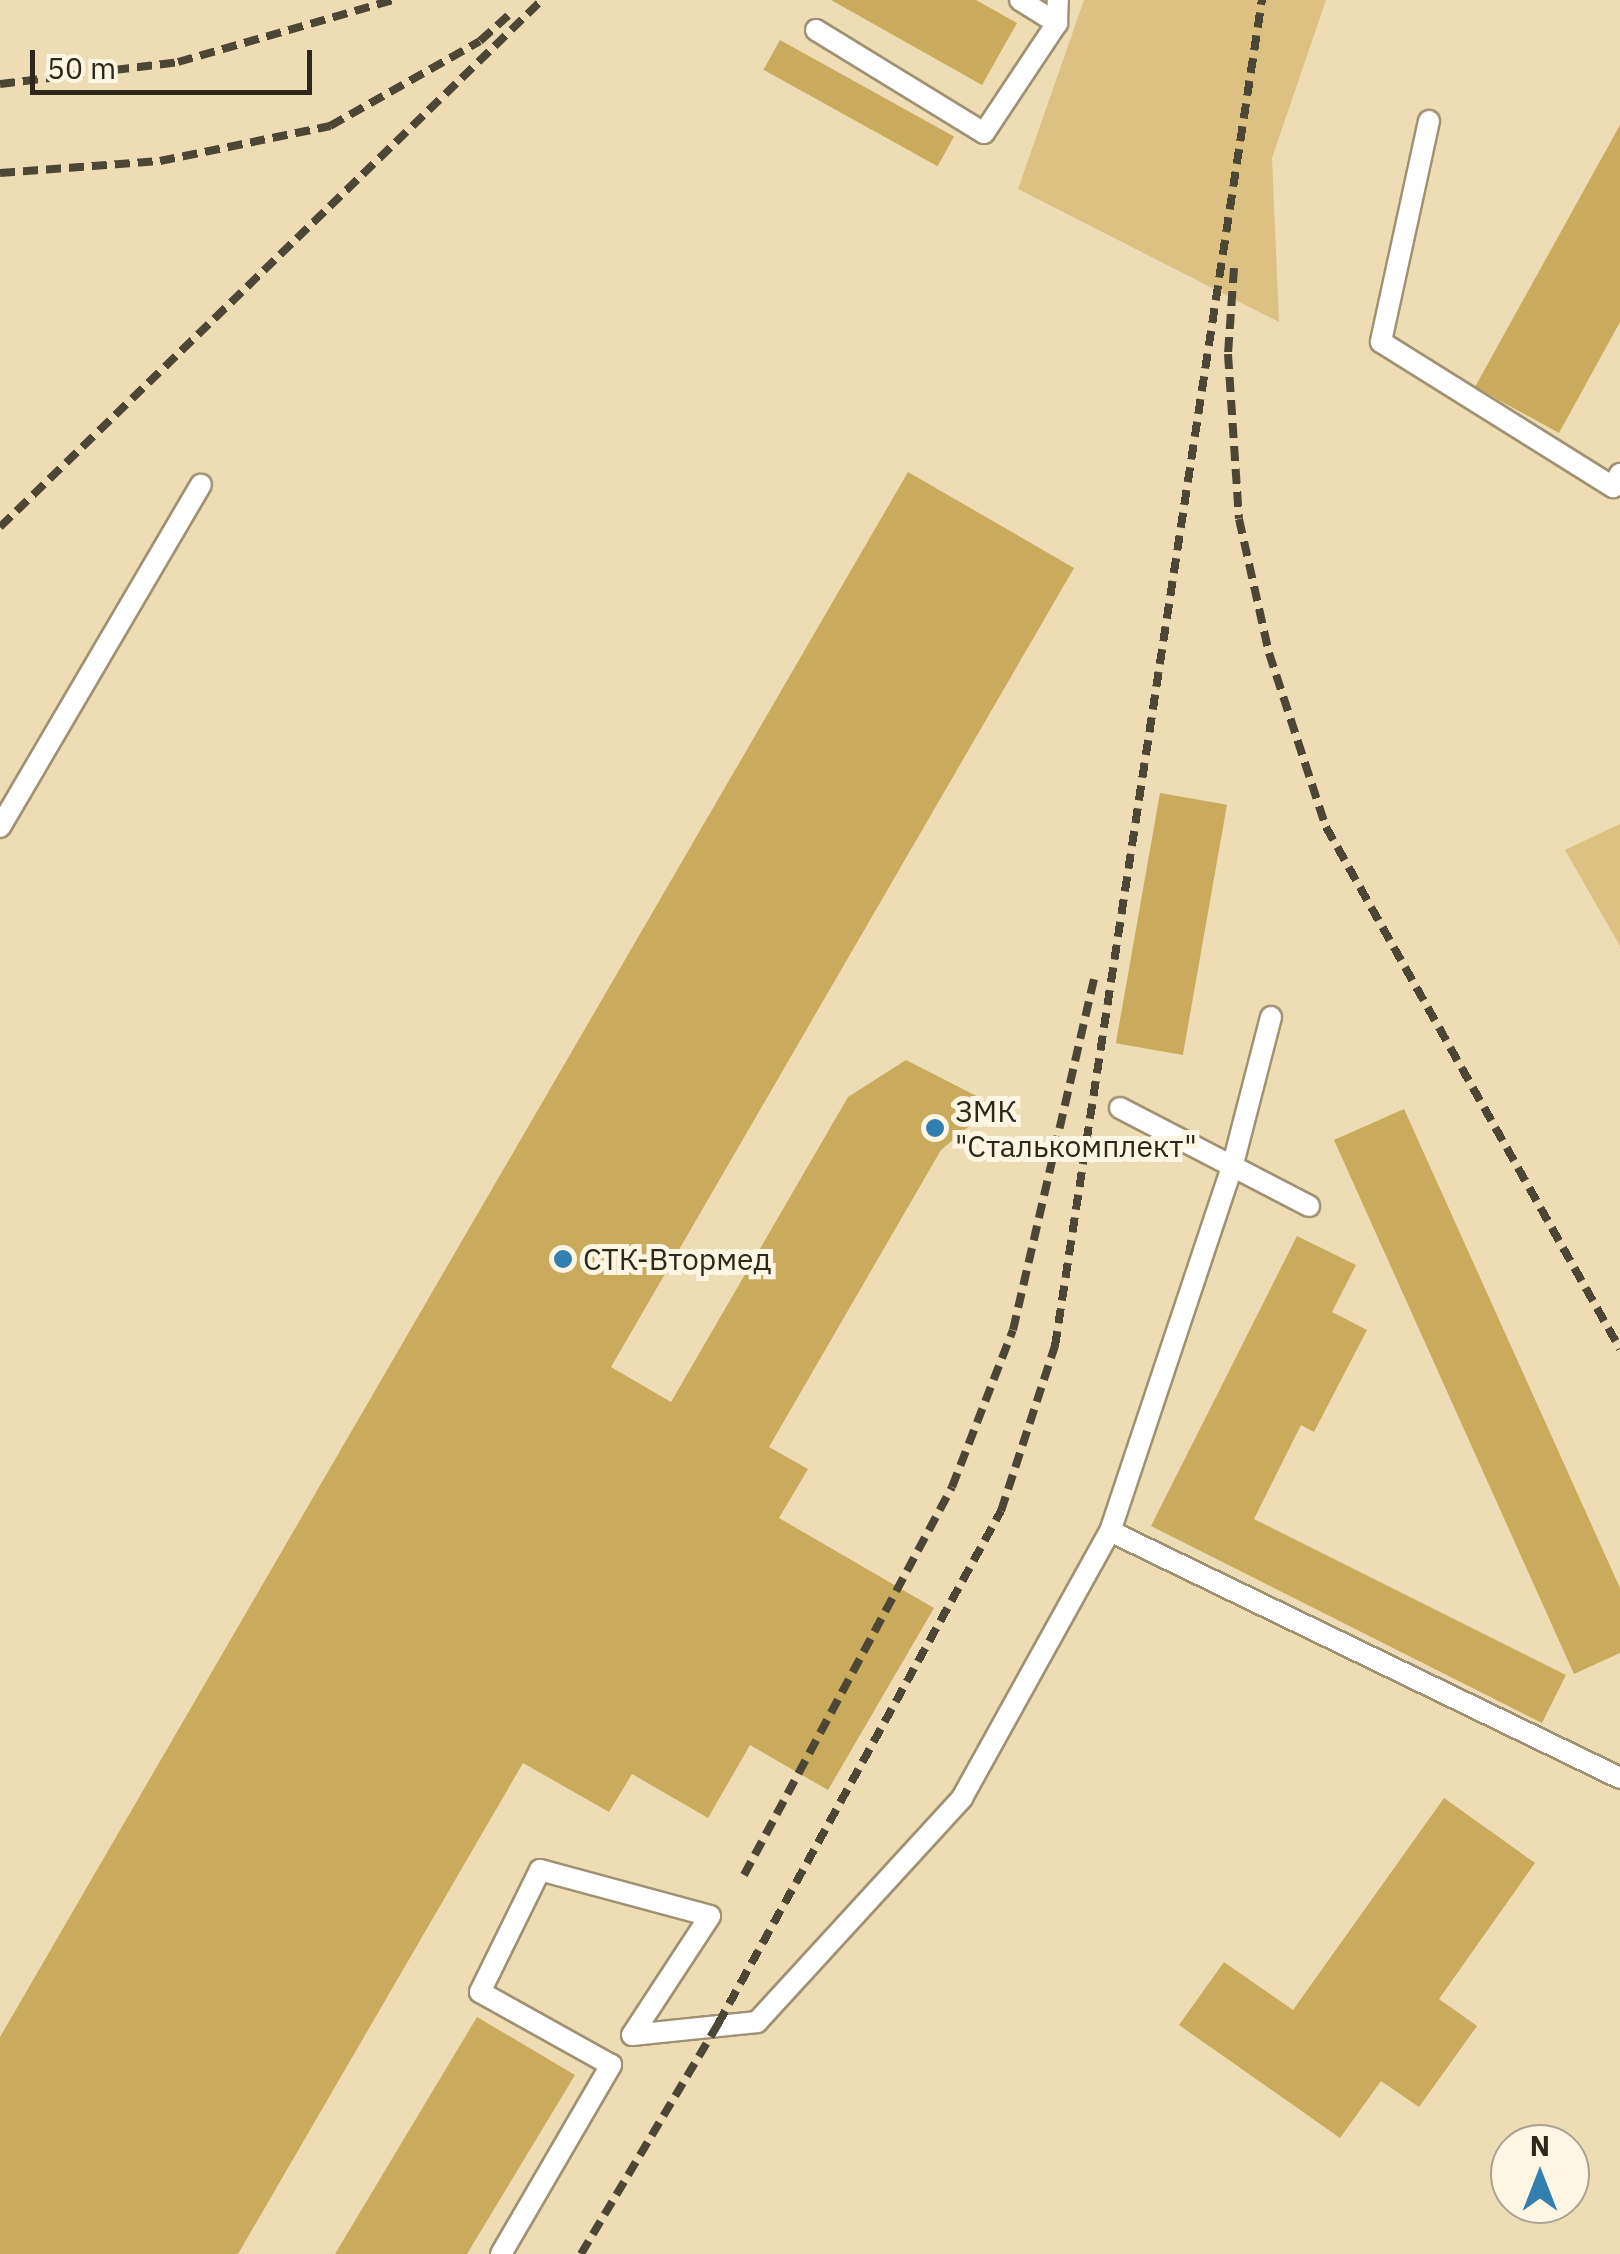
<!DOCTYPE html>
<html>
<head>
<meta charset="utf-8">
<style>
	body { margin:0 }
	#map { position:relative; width:1620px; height:2254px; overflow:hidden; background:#f6e8c7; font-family:"IBM Plex Sans",sans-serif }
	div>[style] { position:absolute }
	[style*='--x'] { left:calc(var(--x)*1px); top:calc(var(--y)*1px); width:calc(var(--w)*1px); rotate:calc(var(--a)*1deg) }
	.built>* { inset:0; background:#eedcb5 }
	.green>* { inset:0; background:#dcc183 }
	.building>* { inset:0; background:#caaa5c; transform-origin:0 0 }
	.roads { filter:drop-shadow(2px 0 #9f9273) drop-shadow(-2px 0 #9f9273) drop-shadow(0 2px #9f9273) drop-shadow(0 -2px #9f9273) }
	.lane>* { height:20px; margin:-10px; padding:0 10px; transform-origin:10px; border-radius:10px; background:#fff }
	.rail>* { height:8px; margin-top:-4px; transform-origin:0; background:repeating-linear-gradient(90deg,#4c4635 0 15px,transparent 0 23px) }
	.dots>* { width:28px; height:28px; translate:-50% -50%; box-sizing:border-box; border:5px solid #fef5e2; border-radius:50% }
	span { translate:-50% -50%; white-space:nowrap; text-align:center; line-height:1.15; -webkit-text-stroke:10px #fef5e2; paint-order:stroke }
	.poi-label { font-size:30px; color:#2d281b }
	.left { translate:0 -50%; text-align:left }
	.north { position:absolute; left:1490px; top:2124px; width:100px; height:100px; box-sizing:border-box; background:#fef5e2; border:2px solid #aaa392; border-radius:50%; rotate:0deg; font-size:28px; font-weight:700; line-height:40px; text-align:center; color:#2d281b }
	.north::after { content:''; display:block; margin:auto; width:35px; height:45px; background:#327fb1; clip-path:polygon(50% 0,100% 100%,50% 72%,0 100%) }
	.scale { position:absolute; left:30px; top:50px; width:282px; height:45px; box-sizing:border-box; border:5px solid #2d281b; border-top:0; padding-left:12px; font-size:30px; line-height:35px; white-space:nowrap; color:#2d281b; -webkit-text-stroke:8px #fef5e2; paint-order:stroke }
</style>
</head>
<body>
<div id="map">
	<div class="built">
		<i style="clip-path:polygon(evenodd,0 0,1620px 0,1620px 2254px,0 2254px,0 0,1510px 2144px,1570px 2144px,1570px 2204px,1510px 2204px,1510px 2144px)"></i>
	</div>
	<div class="green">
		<i style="clip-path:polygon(1084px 0,1326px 0,1272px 158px,1279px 322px,1018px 189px)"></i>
		<i style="clip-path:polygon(1620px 824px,1620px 946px,1565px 850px)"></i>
	</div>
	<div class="building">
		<i style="clip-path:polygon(831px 0,976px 0,1017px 23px,982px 85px)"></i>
		<i style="left:780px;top:40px;width:199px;height:34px;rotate:29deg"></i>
		<i style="clip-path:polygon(1620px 125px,1620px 322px,1559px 433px,1475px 387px)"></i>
		<i style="clip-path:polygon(908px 472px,1074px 568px,611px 1367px,671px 1402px,848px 1097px,906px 1060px,994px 1105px,941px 1150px,769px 1447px,808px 1469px,779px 1518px,934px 1608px,828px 1790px,750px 1745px,708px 1818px,632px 1774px,609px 1812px,523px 1763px,238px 2254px,0 2254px,0 2037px)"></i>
		<i style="left:1160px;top:793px;width:68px;height:254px;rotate:10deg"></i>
		<i style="clip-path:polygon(1404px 1109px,1620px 1588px,1620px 1653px,1574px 1674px,1334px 1140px)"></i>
		<i style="clip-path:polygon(1297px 1236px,1356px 1265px,1332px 1312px,1367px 1330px,1314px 1432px,1301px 1425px,1254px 1519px,1566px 1675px,1542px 1723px,1151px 1526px)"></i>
		<i style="clip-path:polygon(1444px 1798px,1535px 1863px,1439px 1999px,1477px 2026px,1419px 2107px,1381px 2081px,1340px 2138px,1179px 2025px,1224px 1962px,1293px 2010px)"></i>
		<i style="clip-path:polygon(477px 2017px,575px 2075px,467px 2254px,335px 2254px)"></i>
	</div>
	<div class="roads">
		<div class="lane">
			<i style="--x:1020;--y:0;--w:44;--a:31.9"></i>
			<i style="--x:816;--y:30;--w:197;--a:31.5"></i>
			<i style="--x:984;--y:133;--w:132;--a:-56.4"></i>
			<i style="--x:1057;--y:23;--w:23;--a:-88"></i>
			<i style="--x:1429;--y:121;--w:226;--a:102.3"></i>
			<i style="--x:1381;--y:342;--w:274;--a:32"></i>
			<i style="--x:1613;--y:487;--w:15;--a:-62"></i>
			<i style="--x:0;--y:827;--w:397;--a:-59.6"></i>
			<i style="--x:1271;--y:1017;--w:152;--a:104.5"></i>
			<i style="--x:1233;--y:1164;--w:387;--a:108.5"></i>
			<i style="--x:1110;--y:1531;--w:567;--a:25.84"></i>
			<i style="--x:1120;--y:1108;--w:213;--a:27.4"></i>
			<i style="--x:501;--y:2254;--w:219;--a:-59.8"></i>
			<i style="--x:611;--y:2065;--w:150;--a:-150.9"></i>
			<i style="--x:480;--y:1992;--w:136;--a:-63.8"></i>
			<i style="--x:540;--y:1870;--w:176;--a:15.1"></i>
			<i style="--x:710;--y:1916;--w:142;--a:123.2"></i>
			<i style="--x:632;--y:2035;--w:126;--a:-5.9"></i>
			<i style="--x:757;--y:2022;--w:304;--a:-47.5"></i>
			<i style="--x:962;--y:1798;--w:305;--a:-61"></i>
		</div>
	</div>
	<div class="rail">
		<i style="--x:0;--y:84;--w:179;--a:-7"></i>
		<i style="--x:178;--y:62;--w:224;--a:-16.1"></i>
		<i style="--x:0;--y:173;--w:160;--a:-4.3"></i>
		<i style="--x:160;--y:161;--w:174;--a:-11.6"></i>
		<i style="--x:330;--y:126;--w:172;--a:-29.5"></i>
		<i style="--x:480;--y:41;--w:38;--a:-42"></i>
		<i style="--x:1234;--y:268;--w:86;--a:94"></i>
		<i style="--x:1228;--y:354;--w:165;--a:86.2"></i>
		<i style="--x:1239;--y:519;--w:137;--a:77.4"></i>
		<i style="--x:1269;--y:653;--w:183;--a:71.9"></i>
		<i style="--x:1326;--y:827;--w:599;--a:60.61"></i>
		<i style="--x:0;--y:527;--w:756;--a:-44.2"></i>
		<i style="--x:744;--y:1875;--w:440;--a:-61.8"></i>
		<i style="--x:952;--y:1487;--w:168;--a:-68.8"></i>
		<i style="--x:1013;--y:1330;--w:368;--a:-77"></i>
		<i style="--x:581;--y:2254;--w:268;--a:-59.2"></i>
		<i style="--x:718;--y:2024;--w:586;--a:-61.12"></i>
		<i style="--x:1001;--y:1511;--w:174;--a:-71.9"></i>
		<i style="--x:1055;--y:1346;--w:1362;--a:-81.26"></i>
	</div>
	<div class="dots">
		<i style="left:935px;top:1128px;background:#327fb1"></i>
		<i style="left:563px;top:1259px;background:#327fb1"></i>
	</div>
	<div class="poi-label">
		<span class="left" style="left:955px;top:1128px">ЗМК<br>"Сталькомплект"</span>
		<span class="left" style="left:583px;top:1259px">СТК-Втормед</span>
	</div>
	<div class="north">N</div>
	<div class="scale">50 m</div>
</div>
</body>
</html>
